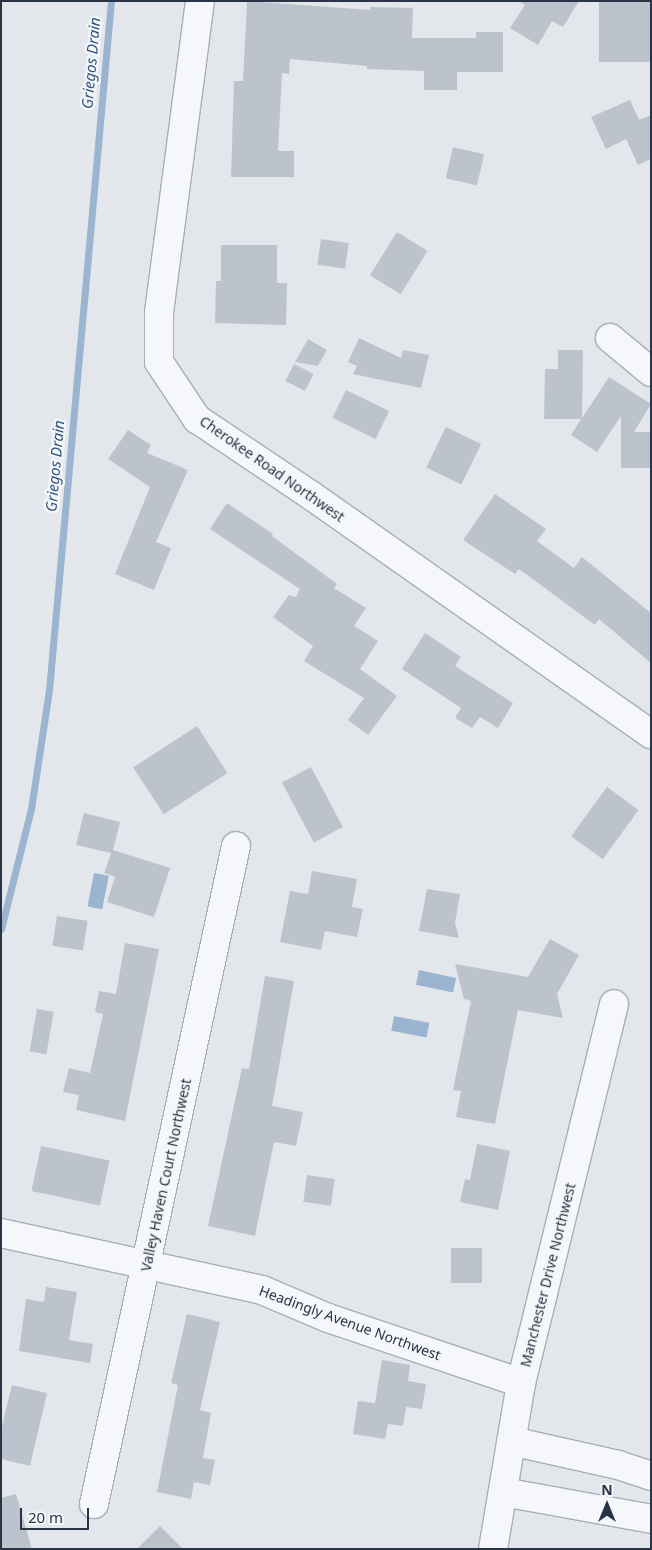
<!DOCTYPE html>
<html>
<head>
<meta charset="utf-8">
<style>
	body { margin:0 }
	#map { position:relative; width:652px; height:1550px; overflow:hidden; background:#e3e7ec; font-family:"Noto Sans",sans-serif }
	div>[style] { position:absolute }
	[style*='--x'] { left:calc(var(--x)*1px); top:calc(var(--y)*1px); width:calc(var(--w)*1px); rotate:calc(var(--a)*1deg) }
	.water>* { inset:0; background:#9bb4cf; transform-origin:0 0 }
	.stream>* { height:7px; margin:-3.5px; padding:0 3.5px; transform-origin:3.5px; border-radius:3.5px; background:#9bb4cf }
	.building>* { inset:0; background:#bcc3cd; transform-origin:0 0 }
	.roads { filter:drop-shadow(1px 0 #a7aeb7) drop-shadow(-1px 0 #a7aeb7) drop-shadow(0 1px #a7aeb7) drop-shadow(0 -1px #a7aeb7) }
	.minor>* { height:28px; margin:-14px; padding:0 14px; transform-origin:14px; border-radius:14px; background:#f6f7fa }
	span { translate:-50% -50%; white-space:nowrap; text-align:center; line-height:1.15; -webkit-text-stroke:5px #f3f6f9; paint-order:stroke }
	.street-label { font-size:14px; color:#293446 }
	.water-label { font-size:15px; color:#2f537e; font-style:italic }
	.frame { position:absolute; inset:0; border:2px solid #293446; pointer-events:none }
	.north { position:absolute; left:582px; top:1480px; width:50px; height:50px; -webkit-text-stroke:4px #f3f6f9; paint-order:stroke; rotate:0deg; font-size:14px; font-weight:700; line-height:20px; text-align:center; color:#293446 }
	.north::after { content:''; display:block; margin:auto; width:18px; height:22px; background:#293446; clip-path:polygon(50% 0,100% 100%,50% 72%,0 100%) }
	.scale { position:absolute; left:20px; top:1508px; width:69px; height:22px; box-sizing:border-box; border:2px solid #293446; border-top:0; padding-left:6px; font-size:15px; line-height:18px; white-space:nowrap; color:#293446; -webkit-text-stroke:4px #f3f6f9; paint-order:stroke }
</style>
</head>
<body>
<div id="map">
	<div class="water">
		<i style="left:94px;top:873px;width:15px;height:34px;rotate:11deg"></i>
		<i style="left:419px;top:970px;width:38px;height:15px;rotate:12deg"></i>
		<i style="left:394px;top:1016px;width:36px;height:15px;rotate:11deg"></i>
	</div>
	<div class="stream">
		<i style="--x:1;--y:929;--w:124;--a:-76"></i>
		<i style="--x:31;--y:809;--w:120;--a:-81.4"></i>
		<i style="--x:49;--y:690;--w:692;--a:-84.86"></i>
	</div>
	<div class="building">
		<i style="clip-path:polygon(247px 1px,370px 10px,370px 7px,413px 8px,412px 38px,476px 38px,476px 32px,503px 32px,503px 72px,457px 72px,457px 90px,424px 90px,424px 71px,367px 69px,367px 66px,290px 59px,289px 74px,282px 73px,278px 151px,294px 151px,294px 177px,231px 177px,234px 81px,243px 81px)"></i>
		<i style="clip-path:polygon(518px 1px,579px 1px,563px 27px,552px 21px,538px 45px,510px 28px,525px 5px)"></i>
		<i style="left:599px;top:1px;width:52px;height:61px"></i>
		<i style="clip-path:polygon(630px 100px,639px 120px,651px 115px,651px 159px,638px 165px,626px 139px,606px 149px,591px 117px)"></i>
		<i style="left:453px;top:147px;width:32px;height:32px;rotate:13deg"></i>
		<i style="left:397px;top:232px;width:36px;height:51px;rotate:32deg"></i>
		<i style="left:321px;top:239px;width:28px;height:26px;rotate:8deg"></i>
		<i style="clip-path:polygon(221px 245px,277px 245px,277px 283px,287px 283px,286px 325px,215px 323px,216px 281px,221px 281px)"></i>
		<i style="clip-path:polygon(359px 338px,401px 358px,403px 350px,429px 355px,421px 388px,353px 374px,357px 366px,348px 362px)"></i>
		<i style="clip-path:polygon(308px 339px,327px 350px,318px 366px,295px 362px)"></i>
		<i style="clip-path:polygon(558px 350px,583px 350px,582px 418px,609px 377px,651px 404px,634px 432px,651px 432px,651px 468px,621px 468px,621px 416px,597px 452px,571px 435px,581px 419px,544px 419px,545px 369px,558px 369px)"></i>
		<i style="left:294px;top:364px;width:22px;height:19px;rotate:27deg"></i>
		<i style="left:346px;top:390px;width:48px;height:31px;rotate:26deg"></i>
		<i style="left:446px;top:427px;width:39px;height:45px;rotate:26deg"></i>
		<i style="clip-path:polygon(128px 430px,151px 445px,147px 453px,188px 470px,156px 542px,171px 548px,154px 590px,115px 574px,150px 487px,108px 459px)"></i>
		<i style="clip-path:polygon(495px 494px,546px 529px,537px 541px,574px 568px,582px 557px,651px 613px,651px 663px,599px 619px,595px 625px,519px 569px,515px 574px,463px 540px)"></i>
		<i style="clip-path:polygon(227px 503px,273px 534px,272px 536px,337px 584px,334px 588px,366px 608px,354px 626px,378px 641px,360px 669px,397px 696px,368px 735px,348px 720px,364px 698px,304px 661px,313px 646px,273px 617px,289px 595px,296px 597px,300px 589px,210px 529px)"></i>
		<i style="clip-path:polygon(425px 633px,461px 657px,455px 666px,513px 703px,498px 728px,480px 717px,472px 728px,455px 718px,461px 708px,402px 669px)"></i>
		<i style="left:197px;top:726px;width:56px;height:76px;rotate:57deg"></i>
		<i style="left:311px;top:767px;width:68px;height:33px;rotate:62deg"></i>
		<i style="left:607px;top:787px;width:39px;height:61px;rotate:36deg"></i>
		<i style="clip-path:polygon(84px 813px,120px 822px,113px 850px,170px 868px,154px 917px,107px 902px,115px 877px,104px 873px,111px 853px,76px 845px)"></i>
		<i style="clip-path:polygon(312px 871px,357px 879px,352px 907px,363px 909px,357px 937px,325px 931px,321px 950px,280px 942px,290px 891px,308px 894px)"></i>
		<i style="clip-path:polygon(427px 889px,460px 894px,455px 923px,459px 938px,419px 931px)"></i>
		<i style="left:57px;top:916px;width:31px;height:30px;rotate:9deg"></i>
		<i style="clip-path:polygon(550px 939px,579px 955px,557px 994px,563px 1018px,518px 1010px,495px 1124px,456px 1117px,461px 1091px,453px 1090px,471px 1001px,464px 999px,455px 964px,528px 977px)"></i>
		<i style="clip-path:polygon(125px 943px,159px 949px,125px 1121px,76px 1110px,79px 1095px,63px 1092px,69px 1068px,90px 1073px,103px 1014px,95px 1012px,99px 991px,116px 994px)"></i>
		<i style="clip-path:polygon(265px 976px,294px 981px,272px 1106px,303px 1112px,296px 1146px,274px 1142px,255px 1236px,208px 1226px,242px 1068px,249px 1069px)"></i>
		<i style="left:37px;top:1009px;width:17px;height:43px;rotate:10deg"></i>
		<i style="clip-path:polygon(477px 1144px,510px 1151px,498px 1210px,460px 1202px,465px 1179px,470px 1180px)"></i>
		<i style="left:41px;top:1146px;width:70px;height:46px;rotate:12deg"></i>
		<i style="left:307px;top:1175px;width:28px;height:27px;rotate:8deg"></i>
		<i style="left:451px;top:1248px;width:31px;height:35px"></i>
		<i style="clip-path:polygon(46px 1287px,77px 1292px,69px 1340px,93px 1344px,90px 1363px,19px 1351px,26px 1299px,44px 1302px)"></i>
		<i style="clip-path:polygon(187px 1314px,220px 1322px,200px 1410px,211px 1413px,203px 1458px,215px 1460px,210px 1485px,194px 1482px,191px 1499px,157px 1492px,178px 1385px,171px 1383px)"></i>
		<i style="clip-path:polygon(382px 1360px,410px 1365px,408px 1381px,426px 1384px,422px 1409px,406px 1407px,403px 1426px,388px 1424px,385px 1439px,353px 1434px,358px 1401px,375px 1403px)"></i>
		<i style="clip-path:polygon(12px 1385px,47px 1393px,30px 1466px,1px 1459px,1px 1430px)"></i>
		<i style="clip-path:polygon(16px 1494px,32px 1549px,1px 1549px,1px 1498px)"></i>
		<i style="clip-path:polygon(160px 1526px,183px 1549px,137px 1549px)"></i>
	</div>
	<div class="roads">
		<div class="minor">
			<i style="--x:200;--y:1;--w:314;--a:97.5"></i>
			<i style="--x:159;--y:312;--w:50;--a:90"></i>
			<i style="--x:159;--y:362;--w:69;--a:56.3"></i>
			<i style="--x:197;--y:419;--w:138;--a:33.8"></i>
			<i style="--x:312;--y:496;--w:414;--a:35.1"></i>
			<i style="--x:610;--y:338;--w:53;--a:39.7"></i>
			<i style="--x:1;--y:1233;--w:267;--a:12.3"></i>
			<i style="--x:262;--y:1290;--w:72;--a:23"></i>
			<i style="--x:328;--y:1318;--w:204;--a:18.6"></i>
			<i style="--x:511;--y:1441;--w:110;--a:12.6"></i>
			<i style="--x:618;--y:1465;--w:35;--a:18"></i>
			<i style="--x:503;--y:1492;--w:150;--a:10.3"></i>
			<i style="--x:94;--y:1504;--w:673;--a:-77.82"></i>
			<i style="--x:493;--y:1549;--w:168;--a:-80.4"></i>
			<i style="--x:521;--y:1383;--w:390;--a:-76.2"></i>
		</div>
	</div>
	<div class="street-label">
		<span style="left:272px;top:469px;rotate:35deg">Cherokee Road Northwest</span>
		<span style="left:166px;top:1175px;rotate:-78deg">Valley Haven Court Northwest</span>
		<span style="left:548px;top:1275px;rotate:-76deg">Manchester Drive Northwest</span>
		<span style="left:350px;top:1323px;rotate:20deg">Headingly Avenue Northwest</span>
	</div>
	<div class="water-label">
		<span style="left:91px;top:63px;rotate:-85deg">Griegos Drain</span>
		<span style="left:55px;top:466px;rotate:-85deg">Griegos Drain</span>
	</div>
	<div class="frame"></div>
	<div class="north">N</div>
	<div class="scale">20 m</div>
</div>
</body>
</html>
